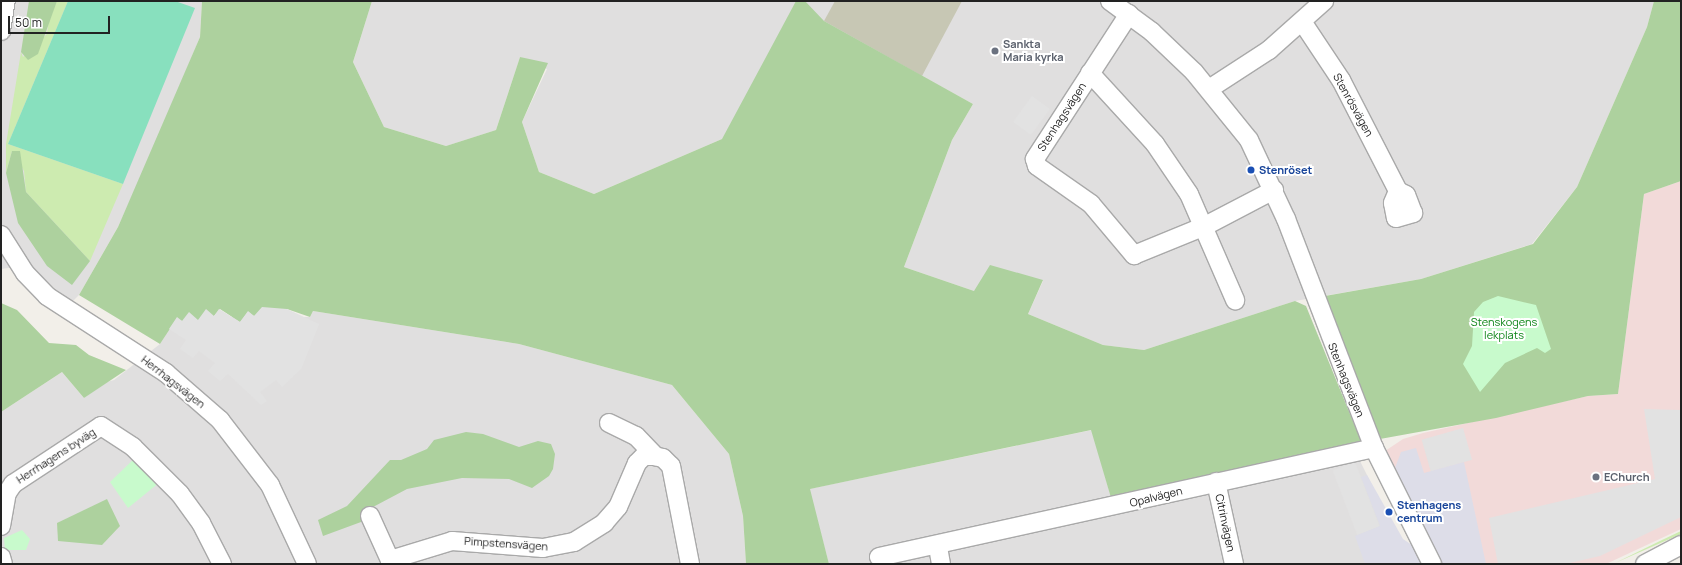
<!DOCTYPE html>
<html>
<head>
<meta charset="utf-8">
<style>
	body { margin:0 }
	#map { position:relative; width:1682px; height:565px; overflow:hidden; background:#f2efe9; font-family:Manrope,sans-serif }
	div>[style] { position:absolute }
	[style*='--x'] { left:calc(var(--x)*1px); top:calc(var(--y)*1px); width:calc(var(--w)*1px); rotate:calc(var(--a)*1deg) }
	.residential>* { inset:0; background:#e0dfdf }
	.commercial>* { inset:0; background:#f2dad9 }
	.construction>* { inset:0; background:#c7c7b4 }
	.grass>* { inset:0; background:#cdebb0 }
	.forest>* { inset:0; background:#add19e }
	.park>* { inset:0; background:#c8facc }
	.pitch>* { inset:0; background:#88e0be }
	.parking>* { inset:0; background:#e2e2e2; transform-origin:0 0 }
	.plaza>* { inset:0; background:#dddde8 }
	.roads { filter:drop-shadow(1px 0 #a9a9a9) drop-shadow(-1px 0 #a9a9a9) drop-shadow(0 1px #a9a9a9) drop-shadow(0 -1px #a9a9a9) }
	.minor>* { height:18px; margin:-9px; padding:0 9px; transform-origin:9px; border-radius:9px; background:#fff }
	.dots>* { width:11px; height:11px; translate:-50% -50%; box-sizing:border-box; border:2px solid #fff; border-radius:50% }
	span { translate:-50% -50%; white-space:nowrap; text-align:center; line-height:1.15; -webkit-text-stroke:4px #fff; paint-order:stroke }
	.worship-label { font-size:11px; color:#5b616d; font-weight:700 }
	.left { translate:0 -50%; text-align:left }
	.street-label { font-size:11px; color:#222 }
	.transit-label { font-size:11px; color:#164399; font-weight:700 }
	.park-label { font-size:11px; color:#0c8416 }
	.frame { position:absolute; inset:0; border:2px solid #222; pointer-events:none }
	.scale { position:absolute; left:8px; top:16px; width:102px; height:18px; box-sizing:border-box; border:2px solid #222; border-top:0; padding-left:5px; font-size:12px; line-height:14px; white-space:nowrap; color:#222; -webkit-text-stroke:3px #fff; paint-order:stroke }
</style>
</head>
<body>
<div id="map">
	<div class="residential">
		<i style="clip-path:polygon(1px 1px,202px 1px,200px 37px,158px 138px,118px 227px,79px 295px,71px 303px,29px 265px,1px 269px)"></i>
		<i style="clip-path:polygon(372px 1px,1654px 1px,1647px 27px,1577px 187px,1532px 244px,1421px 279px,1295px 301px,1144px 350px,1103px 345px,1028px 314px,1043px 281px,974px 291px,904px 267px,952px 140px,973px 104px,922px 76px,722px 139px,594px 194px,539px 172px,522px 122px,547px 69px,520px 57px,496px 130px,446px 146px,384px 127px,353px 62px)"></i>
		<i style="clip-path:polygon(313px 311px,519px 344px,672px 385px,729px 454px,743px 516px,746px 564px,1px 564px,1px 412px,62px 372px,84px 398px,103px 383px,114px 380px,160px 344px,177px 317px,310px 317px)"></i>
		<i style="clip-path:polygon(1092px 430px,1114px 508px,1355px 451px,1390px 521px,1400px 564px,829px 564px,809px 489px)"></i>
	</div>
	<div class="commercial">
		<i style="clip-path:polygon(1681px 181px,1681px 529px,1606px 564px,1442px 564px,1382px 453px,1403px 439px,1423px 433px,1588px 396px,1618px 394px,1644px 194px)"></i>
	</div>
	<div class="construction">
		<i style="clip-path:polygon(835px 1px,962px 1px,922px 76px,824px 21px)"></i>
	</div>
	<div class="grass">
		<i style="clip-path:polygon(57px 1px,68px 1px,8px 144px,123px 184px,90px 261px,26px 192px,24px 171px,12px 151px,6px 173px,6px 144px,21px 52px,23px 57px,47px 34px,49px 17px)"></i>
		<i style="clip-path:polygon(1681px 531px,1681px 534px,1615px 563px,1662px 540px)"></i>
	</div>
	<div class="forest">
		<i style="clip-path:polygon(29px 1px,57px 1px,38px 54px,28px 60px,21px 52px)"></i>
		<i style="clip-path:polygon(202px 1px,372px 1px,353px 62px,384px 127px,446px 146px,496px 130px,520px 57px,548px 63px,522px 122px,539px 172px,594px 194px,722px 139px,796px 1px,805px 1px,824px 21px,973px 104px,952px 140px,904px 267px,974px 291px,990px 265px,1043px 280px,1028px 314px,1103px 345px,1144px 350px,1295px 301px,1306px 306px,1361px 441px,1355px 451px,1114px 508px,1091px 430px,810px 489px,829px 564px,746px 564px,743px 516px,729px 454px,672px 385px,519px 344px,313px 311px,310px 317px,287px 309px,254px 316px,248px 312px,240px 322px,220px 309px,214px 316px,198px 320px,182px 321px,177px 318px,160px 344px,79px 295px,118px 227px,200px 37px)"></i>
		<i style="clip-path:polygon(1654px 1px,1681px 1px,1681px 181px,1644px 194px,1618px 394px,1588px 396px,1496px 418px,1380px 439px,1325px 296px,1421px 279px,1533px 244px,1577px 187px,1647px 27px)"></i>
		<i style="clip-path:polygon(12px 151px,20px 151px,26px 192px,90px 261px,72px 285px,47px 266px,18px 223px,6px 173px)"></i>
		<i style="clip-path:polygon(1px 303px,17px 310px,49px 343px,76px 345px,89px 355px,126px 370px,84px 398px,62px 372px,1px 412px)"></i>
		<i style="clip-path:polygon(466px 432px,483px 434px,519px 447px,538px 441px,551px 444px,555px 454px,553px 469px,549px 476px,532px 488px,509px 479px,462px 478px,407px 489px,373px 507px,361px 522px,323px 536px,318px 520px,347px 506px,390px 460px,401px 460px,427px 449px,434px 440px)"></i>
		<i style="clip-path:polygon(107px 499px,120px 526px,102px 545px,58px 541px,57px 523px)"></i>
	</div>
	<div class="park">
		<i style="clip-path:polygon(1498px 296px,1536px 305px,1551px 349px,1545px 353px,1537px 348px,1505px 363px,1480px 392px,1463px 364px,1472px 346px,1474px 312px,1483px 302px)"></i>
		<i style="clip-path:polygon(136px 457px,160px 482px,128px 508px,110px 482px)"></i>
		<i style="clip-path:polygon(22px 530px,30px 539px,26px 550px,5px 550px,4px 538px)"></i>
	</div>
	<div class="pitch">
		<i style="clip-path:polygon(68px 1px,175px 1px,195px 8px,123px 184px,8px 144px)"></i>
	</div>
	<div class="parking">
		<i style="left:1032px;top:96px;width:22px;height:32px;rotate:36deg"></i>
		<i style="clip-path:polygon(262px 307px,287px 309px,319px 324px,301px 369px,282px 387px,276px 380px,260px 392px,267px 401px,261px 405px,228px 374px,220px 381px,208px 371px,215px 363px,199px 351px,193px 358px,180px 349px,186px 340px,169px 329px,177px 317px,182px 321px,189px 312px,198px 320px,206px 309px,214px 316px,219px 309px,240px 322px,248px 311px,254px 316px)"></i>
		<i style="clip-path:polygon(1644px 409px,1681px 410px,1681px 517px,1600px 556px,1565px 564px,1498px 564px,1489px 518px,1655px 479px)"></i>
		<i style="left:1463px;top:428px;width:33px;height:43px;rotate:74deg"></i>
		<i style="left:1355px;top:462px;width:69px;height:24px;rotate:69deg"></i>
	</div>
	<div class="plaza">
		<i style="clip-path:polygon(1416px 448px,1424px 473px,1464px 462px,1486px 564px,1365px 564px,1355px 536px,1380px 526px,1361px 477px,1367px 475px,1403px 539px,1412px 545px,1428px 537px,1395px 468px,1401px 452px)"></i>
	</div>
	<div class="roads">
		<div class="minor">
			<i style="--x:1110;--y:1;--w:52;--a:36.4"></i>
			<i style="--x:1152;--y:32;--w:58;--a:43.6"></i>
			<i style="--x:1194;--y:72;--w:87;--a:51"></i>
			<i style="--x:1249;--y:140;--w:87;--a:64.9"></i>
			<i style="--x:1286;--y:219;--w:245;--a:69"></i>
			<i style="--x:1374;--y:448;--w:130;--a:63.4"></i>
			<i style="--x:1129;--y:14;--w:173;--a:123"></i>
			<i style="--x:1035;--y:159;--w:7;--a:74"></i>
			<i style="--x:1037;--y:166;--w:66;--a:35.1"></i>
			<i style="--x:1091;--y:204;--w:67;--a:49.9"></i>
			<i style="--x:1134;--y:255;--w:77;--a:-22.2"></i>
			<i style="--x:1205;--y:226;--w:78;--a:-27.6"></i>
			<i style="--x:1303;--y:23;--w:69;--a:56.3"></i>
			<i style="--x:1341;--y:80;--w:125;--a:62.8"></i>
			<i style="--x:1398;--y:191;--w:13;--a:113"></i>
			<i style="--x:1393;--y:203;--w:15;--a:79"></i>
			<i style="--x:1396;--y:218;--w:18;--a:-16"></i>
			<i style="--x:1413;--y:213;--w:19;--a:-111"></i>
			<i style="--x:1406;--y:195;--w:9;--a:-153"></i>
			<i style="--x:1;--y:31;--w:30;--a:-81"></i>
			<i style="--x:1090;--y:73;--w:96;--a:47.5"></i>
			<i style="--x:1155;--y:144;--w:60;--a:55.8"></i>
			<i style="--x:1189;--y:194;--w:116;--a:66.5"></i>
			<i style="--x:1209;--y:89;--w:72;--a:-33"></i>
			<i style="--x:1269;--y:50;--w:74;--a:-41.7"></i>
			<i style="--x:1;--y:235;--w:45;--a:57.7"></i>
			<i style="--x:25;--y:273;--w:32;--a:46"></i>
			<i style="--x:47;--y:296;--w:142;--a:32.9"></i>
			<i style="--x:166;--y:373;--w:72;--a:41"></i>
			<i style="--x:220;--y:420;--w:82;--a:52.4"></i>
			<i style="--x:270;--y:485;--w:87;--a:64.9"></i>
			<i style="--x:609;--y:423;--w:30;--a:26"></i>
			<i style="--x:636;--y:436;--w:28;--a:46"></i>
			<i style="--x:1216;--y:482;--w:84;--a:77.6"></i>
			<i style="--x:370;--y:516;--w:48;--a:65.6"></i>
			<i style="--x:1;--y:526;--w:34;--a:-80"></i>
			<i style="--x:7;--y:493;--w:11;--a:-56"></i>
			<i style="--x:13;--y:484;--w:105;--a:-33.4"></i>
			<i style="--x:101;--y:426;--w:38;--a:33"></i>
			<i style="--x:133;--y:447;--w:66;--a:45"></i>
			<i style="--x:180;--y:494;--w:36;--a:54"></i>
			<i style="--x:201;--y:523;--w:46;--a:62.9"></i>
			<i style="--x:938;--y:547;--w:17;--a:80"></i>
			<i style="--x:1;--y:557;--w:7;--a:74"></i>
			<i style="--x:879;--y:557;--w:507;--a:-12.42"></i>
			<i style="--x:391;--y:564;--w:4;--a:-104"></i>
			<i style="--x:390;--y:560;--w:65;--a:-17"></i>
			<i style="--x:452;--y:541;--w:91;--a:4.4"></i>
			<i style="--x:543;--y:548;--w:32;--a:-11"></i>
			<i style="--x:574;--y:542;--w:36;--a:-32"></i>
			<i style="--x:604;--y:523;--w:21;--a:-49"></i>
			<i style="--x:618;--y:507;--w:48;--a:-66.6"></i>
			<i style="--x:637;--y:463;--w:10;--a:-45"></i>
			<i style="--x:644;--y:456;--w:10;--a:0"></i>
			<i style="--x:654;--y:456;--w:9;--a:13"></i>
			<i style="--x:663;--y:458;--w:11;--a:45"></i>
			<i style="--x:671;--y:466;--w:100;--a:79"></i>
			<i style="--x:1645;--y:564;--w:41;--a:-27.8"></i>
		</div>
	</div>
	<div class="dots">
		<i style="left:995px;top:51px;background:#6b7280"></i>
		<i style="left:1251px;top:170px;background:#1a4fb4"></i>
		<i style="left:1596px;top:477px;background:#6b7280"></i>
		<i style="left:1389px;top:512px;background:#1a4fb4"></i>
	</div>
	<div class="worship-label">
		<span class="left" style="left:1003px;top:51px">Sankta<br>Maria kyrka</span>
		<span class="left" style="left:1604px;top:477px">EChurch</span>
	</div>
	<div class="street-label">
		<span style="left:1353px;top:105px;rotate:61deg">Stenrösvägen</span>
		<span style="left:1062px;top:117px;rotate:-57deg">Stenhagsvägen</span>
		<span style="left:1346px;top:380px;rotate:68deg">Stenhagsvägen</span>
		<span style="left:173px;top:382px;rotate:38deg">Herrhagsvägen</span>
		<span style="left:56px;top:456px;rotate:-33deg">Herrhagens byväg</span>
		<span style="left:1156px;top:497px;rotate:-14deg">Opalvägen</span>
		<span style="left:1225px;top:523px;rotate:78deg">Citrinvägen</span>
		<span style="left:506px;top:544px;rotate:4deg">Pimpstensvägen</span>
	</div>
	<div class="transit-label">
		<span class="left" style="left:1259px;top:170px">Stenröset</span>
		<span class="left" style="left:1397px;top:512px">Stenhagens<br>centrum</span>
	</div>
	<div class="park-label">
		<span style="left:1504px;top:329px">Stenskogens<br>lekplats</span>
	</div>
	<div class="frame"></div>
	<div class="scale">50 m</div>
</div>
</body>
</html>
